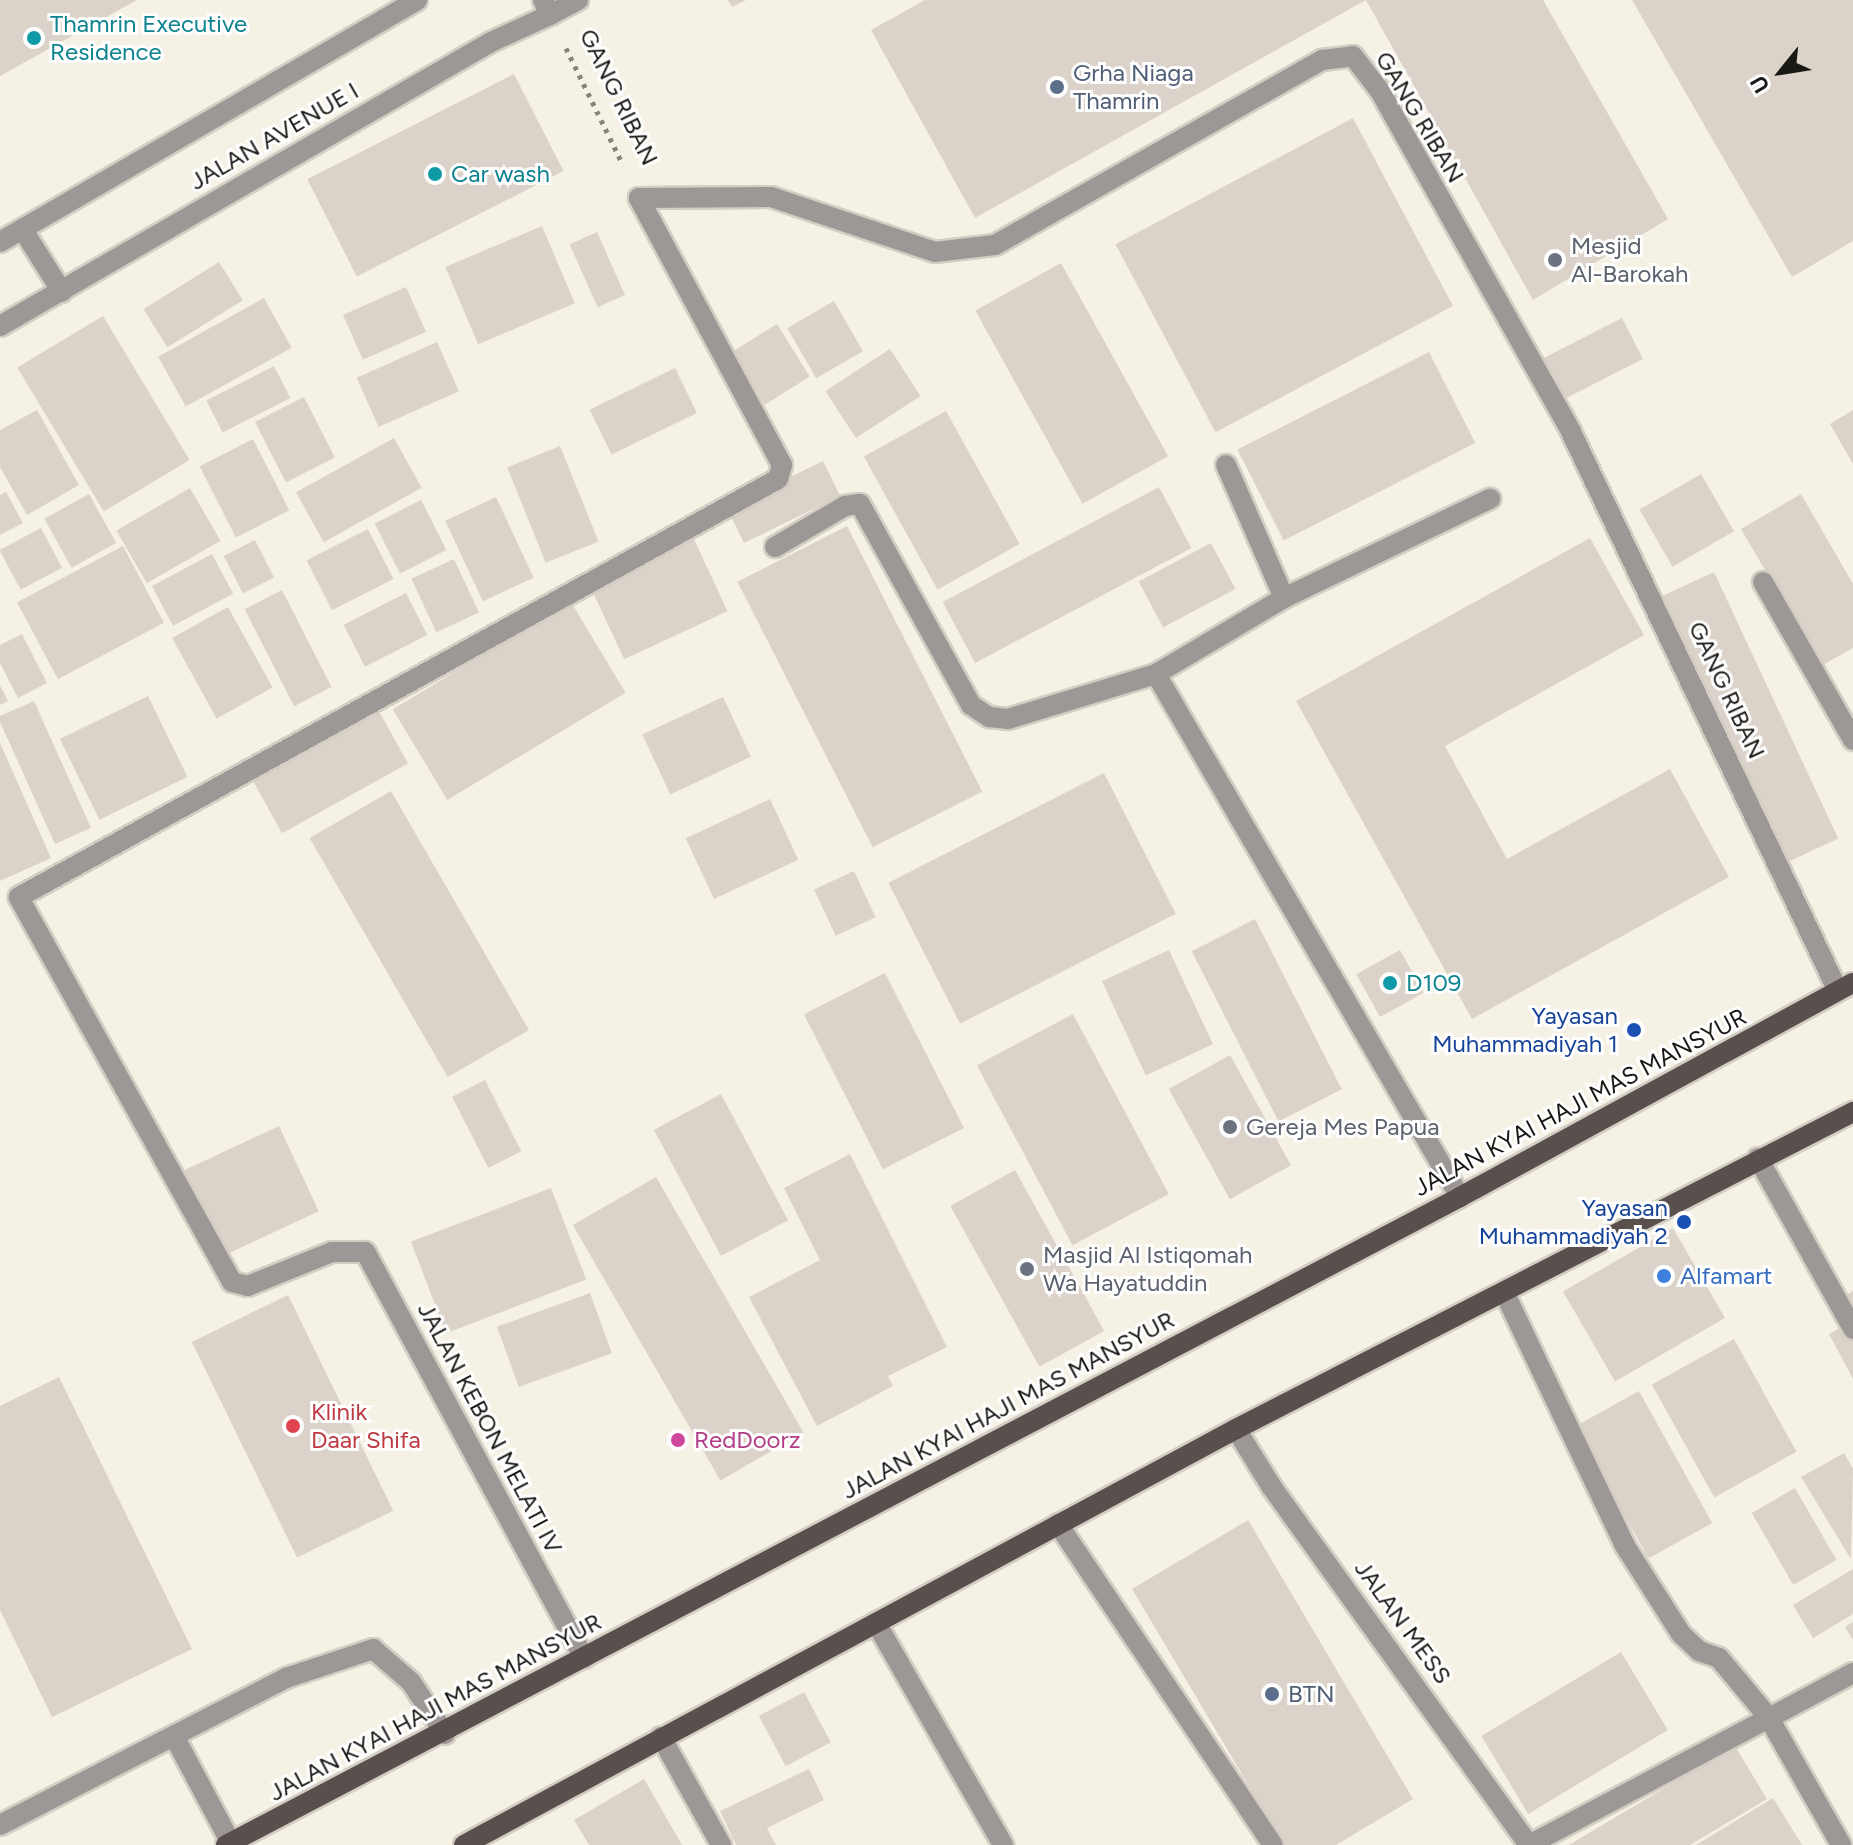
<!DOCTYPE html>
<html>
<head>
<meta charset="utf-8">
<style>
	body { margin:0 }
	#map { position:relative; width:1853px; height:1845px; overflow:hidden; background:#f6f1e5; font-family:Figtree,sans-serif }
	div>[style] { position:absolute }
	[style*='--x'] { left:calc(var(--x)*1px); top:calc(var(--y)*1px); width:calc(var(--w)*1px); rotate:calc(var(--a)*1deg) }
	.building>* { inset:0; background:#dbd3c9; transform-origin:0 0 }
	.path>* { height:5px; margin-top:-2.5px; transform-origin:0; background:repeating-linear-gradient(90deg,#87837b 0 4px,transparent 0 10px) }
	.roads { filter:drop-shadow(2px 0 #d3cec4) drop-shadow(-2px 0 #d3cec4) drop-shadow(0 2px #d3cec4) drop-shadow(0 -2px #d3cec4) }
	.service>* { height:20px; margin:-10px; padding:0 10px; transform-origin:10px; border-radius:10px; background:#9d9795 }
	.minor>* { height:20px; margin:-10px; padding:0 10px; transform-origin:10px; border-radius:10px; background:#9d9795 }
	.primary>* { height:20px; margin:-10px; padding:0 10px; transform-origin:10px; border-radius:10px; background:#594f4c }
	.dots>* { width:22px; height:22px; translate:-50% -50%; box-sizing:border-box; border:4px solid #fefefe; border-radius:50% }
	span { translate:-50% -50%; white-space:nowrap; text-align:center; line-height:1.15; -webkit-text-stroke:6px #fefefe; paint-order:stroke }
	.culture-label { font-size:24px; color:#0d838f }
	.left { translate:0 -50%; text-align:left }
	.service-label { font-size:24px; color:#4e5e75 }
	.street-label { font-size:24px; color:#1a1814 }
	.worship-label { font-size:24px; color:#5b616d }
	.transit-label { font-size:24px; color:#164399 }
	.right { translate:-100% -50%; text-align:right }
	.shop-label { font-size:24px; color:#366cbe }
	.health-label { font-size:24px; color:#be3a42 }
	.hotel-label { font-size:24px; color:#b23c85 }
	.north { position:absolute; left:1741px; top:32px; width:80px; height:80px; -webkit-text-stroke:6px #fefefe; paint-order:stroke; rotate:240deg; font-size:22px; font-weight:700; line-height:32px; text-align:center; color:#1a1814 }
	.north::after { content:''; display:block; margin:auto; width:28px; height:36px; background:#1a1814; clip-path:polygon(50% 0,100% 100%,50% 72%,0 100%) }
</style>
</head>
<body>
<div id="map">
	<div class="building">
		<i style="clip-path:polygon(0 0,137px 0,0 76px)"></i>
		<i style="clip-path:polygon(728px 0,746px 0,732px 7px)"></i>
		<i style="clip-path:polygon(925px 0,1543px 0,1668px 219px,1533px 300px,1366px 0,975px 218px,871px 30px)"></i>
		<i style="clip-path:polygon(1632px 0,1853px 0,1853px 241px,1792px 277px)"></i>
		<i style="left:514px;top:74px;width:109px;height:232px;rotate:63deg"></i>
		<i style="left:1353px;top:118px;width:213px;height:269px;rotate:62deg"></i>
		<i style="left:542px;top:226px;width:84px;height:105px;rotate:67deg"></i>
		<i style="left:597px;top:232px;width:69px;height:30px;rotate:66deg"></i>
		<i style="left:219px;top:262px;width:45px;height:89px;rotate:58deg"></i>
		<i style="left:1061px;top:263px;width:221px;height:98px;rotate:61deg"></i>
		<i style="left:406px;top:287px;width:49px;height:69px;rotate:66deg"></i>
		<i style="left:264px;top:298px;width:57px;height:121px;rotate:61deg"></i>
		<i style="left:834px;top:301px;width:58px;height:54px;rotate:60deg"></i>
		<i style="left:103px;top:316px;width:168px;height:100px;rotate:59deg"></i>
		<i style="left:1622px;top:318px;width:46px;height:94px;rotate:63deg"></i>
		<i style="left:777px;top:324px;width:62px;height:53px;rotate:58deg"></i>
		<i style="left:437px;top:342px;width:54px;height:88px;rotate:66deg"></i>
		<i style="left:890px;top:349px;width:56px;height:77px;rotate:57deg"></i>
		<i style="left:1429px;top:352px;width:102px;height:215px;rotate:63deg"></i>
		<i style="left:274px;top:366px;width:36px;height:76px;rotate:63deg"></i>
		<i style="left:675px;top:368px;width:50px;height:95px;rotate:64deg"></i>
		<i style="left:304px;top:397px;width:68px;height:55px;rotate:63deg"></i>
		<i style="clip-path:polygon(37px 410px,79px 485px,27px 515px,0 467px,0 430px)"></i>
		<i style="clip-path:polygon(1853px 410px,1853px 464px,1830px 424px)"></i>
		<i style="left:946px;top:411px;width:152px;height:94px;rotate:61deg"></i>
		<i style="left:394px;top:438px;width:57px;height:112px;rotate:61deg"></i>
		<i style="left:253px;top:439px;width:80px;height:60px;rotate:63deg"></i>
		<i style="left:560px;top:446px;width:103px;height:57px;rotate:68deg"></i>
		<i style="left:823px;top:461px;width:39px;height:107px;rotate:64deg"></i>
		<i style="left:1701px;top:474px;width:66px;height:71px;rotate:60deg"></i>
		<i style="left:1159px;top:487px;width:69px;height:245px;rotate:62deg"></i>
		<i style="left:190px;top:488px;width:61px;height:85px;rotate:60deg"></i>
		<i style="clip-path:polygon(6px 492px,23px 523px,0 535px,0 495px)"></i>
		<i style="left:89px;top:494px;width:56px;height:51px;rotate:61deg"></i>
		<i style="clip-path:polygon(1801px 494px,1853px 584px,1853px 648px,1821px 666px,1741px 529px)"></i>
		<i style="left:496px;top:497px;width:89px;height:56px;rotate:65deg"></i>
		<i style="left:421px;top:500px;width:56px;height:52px;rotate:63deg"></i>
		<i style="left:847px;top:526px;width:298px;height:123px;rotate:63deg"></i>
		<i style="left:41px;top:528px;width:45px;height:47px;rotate:62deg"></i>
		<i style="left:368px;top:529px;width:56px;height:69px;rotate:63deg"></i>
		<i style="left:692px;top:535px;width:84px;height:114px;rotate:65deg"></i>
		<i style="clip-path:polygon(1590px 538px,1644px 635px,1445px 746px,1507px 859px,1670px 769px,1729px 877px,1472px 1019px,1296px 701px)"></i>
		<i style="left:255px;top:540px;width:42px;height:35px;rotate:63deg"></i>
		<i style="left:1211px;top:543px;width:52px;height:82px;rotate:62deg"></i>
		<i style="left:123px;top:546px;width:87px;height:120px;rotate:62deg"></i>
		<i style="left:212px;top:554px;width:45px;height:68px;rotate:62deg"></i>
		<i style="left:454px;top:559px;width:59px;height:47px;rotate:65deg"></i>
		<i style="left:1714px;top:572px;width:294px;height:61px;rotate:65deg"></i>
		<i style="left:282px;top:590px;width:109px;height:42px;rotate:63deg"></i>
		<i style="left:406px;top:593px;width:47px;height:70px;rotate:63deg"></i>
		<i style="left:571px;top:602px;width:106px;height:208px;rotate:59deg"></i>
		<i style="left:228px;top:607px;width:92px;height:64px;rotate:61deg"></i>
		<i style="clip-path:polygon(22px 634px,47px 683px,18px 698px,0 663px,0 645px)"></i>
		<i style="clip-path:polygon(0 685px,8px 701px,0 705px)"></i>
		<i style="left:148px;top:696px;width:90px;height:98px;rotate:64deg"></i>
		<i style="left:723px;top:697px;width:66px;height:89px;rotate:65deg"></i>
		<i style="clip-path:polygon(34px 701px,91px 828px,55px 844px,0 722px,0 716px)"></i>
		<i style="left:375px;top:704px;width:68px;height:144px;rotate:61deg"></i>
		<i style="clip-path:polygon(0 743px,51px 858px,0 881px)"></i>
		<i style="left:1104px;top:773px;width:158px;height:242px;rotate:63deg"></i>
		<i style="left:391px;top:791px;width:276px;height:94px;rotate:60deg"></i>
		<i style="left:770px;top:799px;width:67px;height:93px;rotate:65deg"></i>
		<i style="left:854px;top:871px;width:51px;height:44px;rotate:65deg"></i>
		<i style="left:1255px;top:919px;width:191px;height:71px;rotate:63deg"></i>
		<i style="left:1169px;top:950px;width:104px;height:74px;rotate:65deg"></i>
		<i style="left:1400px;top:950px;width:49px;height:50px;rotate:61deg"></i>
		<i style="left:885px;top:973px;width:174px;height:91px;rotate:63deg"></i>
		<i style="left:1073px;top:1014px;width:204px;height:109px;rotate:62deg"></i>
		<i style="left:1230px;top:1055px;width:126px;height:70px;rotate:61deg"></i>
		<i style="left:485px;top:1080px;width:80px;height:37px;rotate:63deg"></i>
		<i style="left:721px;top:1094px;width:143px;height:76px;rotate:62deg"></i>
		<i style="left:279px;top:1126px;width:94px;height:104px;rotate:65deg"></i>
		<i style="clip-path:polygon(850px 1154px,947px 1347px,888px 1376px,893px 1386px,817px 1426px,749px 1297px,820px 1260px,784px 1188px)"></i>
		<i style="left:1015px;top:1170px;width:184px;height:74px;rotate:61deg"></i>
		<i style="left:656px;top:1177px;width:295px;height:96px;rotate:60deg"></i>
		<i style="left:551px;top:1188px;width:98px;height:150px;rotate:69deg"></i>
		<i style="left:1673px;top:1228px;width:104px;height:127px;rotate:60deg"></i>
		<i style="clip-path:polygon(1853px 1291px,1853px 1311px,1845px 1296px)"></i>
		<i style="left:590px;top:1293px;width:64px;height:99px;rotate:70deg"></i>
		<i style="left:288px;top:1295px;width:240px;height:107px;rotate:64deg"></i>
		<i style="clip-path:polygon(1853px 1321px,1853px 1379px,1829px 1334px)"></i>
		<i style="left:1734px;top:1339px;width:129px;height:94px;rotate:61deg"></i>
		<i style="clip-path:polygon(59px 1377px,192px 1649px,52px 1717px,0 1610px,0 1406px)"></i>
		<i style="left:1639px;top:1391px;width:151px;height:73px;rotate:61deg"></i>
		<i style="clip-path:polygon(1844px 1453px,1853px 1469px,1851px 1559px,1801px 1477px)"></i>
		<i style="left:1795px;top:1488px;width:83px;height:50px;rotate:60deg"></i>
		<i style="clip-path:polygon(1248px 1520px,1413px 1799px,1336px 1845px,1284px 1845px,1132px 1589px)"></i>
		<i style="clip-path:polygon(1853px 1569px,1853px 1614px,1813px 1638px,1793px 1605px)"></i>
		<i style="clip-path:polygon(1853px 1622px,1853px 1640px,1845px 1627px)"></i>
		<i style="left:1621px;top:1652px;width:91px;height:163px;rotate:59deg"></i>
		<i style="left:804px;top:1692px;width:57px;height:51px;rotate:62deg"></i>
		<i style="clip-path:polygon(1735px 1746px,1767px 1799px,1690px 1845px,1569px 1845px)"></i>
		<i style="clip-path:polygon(809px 1769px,824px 1800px,767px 1828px,776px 1845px,736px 1845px,720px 1811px)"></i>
		<i style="clip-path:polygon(644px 1779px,682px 1845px,589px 1845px,574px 1820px)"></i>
		<i style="clip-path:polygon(1773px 1798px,1802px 1845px,1696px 1845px)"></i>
	</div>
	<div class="path">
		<i style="--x:566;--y:48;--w:130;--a:64"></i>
	</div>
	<div class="roads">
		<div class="service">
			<i style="--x:23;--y:230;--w:73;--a:57.8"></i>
			<i style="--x:0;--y:242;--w:482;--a:-30.1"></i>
			<i style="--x:0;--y:326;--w:567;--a:-30.05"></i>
			<i style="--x:491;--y:42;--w:65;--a:-24.6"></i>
			<i style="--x:550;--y:15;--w:17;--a:-115"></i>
			<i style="--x:1226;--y:465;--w:145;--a:66.4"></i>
			<i style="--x:775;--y:547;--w:81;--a:-30.4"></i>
			<i style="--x:845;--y:506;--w:15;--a:-8"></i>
			<i style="--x:860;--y:504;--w:230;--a:61.1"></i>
			<i style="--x:971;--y:705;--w:22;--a:34"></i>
			<i style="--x:989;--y:717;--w:19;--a:6"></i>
			<i style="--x:1008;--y:719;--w:155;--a:-16.9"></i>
			<i style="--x:1763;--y:582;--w:182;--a:60.3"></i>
			<i style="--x:1758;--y:1158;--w:196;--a:60.9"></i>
			<i style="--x:1460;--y:1197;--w:605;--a:-120.17"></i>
			<i style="--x:1156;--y:674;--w:149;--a:-30.7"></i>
			<i style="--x:1284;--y:598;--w:229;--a:-25.7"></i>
			<i style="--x:1058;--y:1524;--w:386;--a:56.2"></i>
			<i style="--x:876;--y:1623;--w:256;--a:60.2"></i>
			<i style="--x:174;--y:1736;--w:121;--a:62"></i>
			<i style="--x:0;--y:1825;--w:322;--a:-27.2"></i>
			<i style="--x:286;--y:1678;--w:92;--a:-18.4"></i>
			<i style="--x:373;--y:1649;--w:50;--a:41"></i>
			<i style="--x:411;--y:1682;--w:62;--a:56.8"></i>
		</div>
		<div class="minor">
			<i style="--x:550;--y:15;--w:32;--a:-28"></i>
			<i style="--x:1504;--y:1292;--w:281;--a:64.5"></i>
			<i style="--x:1625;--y:1546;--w:104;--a:57.5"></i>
			<i style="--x:1681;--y:1634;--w:25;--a:43"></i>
			<i style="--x:1699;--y:1651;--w:21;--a:19"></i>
			<i style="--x:1719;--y:1658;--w:78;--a:50.2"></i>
			<i style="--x:1769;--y:1718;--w:95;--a:-28.2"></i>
			<i style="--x:1236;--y:1429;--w:67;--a:58.4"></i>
			<i style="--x:1271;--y:1486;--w:442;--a:54.3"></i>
			<i style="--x:584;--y:1658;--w:461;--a:-118.3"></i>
			<i style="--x:365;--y:1252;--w:33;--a:180"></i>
			<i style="--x:332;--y:1252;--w:91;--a:158"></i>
			<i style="--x:248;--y:1286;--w:16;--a:-166"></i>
			<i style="--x:232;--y:1282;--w:440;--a:-119"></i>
			<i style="--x:19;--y:897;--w:866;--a:-28.84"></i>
			<i style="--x:778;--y:479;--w:15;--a:-74"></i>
			<i style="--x:782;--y:465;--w:303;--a:-118.2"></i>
			<i style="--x:639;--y:198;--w:132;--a:-0.4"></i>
			<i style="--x:771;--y:197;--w:173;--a:18.5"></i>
			<i style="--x:935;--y:252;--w:60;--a:-6.7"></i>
			<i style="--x:995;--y:245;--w:376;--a:-29.5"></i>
			<i style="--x:1322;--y:60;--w:31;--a:-7"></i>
			<i style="--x:1353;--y:56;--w:44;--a:52.4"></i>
			<i style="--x:1380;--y:91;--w:391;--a:60.7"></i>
			<i style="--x:1571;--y:432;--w:619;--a:64.47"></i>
			<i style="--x:661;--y:1737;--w:124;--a:60.9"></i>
			<i style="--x:1529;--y:1845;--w:272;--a:-27.9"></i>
			<i style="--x:1769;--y:1718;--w:146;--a:60.4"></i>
		</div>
		<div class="primary">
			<i style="--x:226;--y:1845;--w:1394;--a:-27.7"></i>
			<i style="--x:1460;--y:1197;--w:447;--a:-28.6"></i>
			<i style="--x:464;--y:1845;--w:877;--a:-28.32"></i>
			<i style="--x:1236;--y:1429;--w:694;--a:-27.19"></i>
		</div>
	</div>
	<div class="dots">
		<i style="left:34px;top:38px;background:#0f9aa8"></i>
		<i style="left:1057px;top:87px;background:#5c6f8a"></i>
		<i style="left:435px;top:174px;background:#0f9aa8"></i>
		<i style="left:1555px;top:260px;background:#6b7280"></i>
		<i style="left:1390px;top:983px;background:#0f9aa8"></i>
		<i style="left:1634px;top:1030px;background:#1a4fb4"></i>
		<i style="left:1230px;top:1127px;background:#6b7280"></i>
		<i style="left:1684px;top:1222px;background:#1a4fb4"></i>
		<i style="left:1027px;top:1269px;background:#6b7280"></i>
		<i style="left:1664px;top:1276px;background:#3f7fe0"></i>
		<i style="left:293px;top:1426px;background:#e0444e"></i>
		<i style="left:678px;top:1440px;background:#d1479c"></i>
		<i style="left:1272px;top:1694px;background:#5c6f8a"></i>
	</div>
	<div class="culture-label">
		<span class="left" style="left:50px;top:38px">Thamrin Executive<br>Residence</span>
		<span class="left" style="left:451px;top:174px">Car wash</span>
		<span class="left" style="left:1406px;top:983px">D109</span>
	</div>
	<div class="service-label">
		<span class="left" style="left:1073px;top:87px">Grha Niaga<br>Thamrin</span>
		<span class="left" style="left:1288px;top:1694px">BTN</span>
	</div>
	<div class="street-label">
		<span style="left:619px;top:97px;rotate:64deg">GANG RIBAN</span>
		<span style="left:1420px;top:117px;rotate:59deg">GANG RIBAN</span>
		<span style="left:274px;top:136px;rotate:-30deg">JALAN AVENUE I</span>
		<span style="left:1727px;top:690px;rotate:65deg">GANG RIBAN</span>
		<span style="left:1580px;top:1102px;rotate:-28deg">JALAN KYAI HAJI MAS MANSYUR</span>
		<span style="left:1008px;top:1405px;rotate:-28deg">JALAN KYAI HAJI MAS MANSYUR</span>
		<span style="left:490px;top:1428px;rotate:62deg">JALAN KEBON MELATI IV</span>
		<span style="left:1403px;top:1622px;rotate:54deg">JALAN MESS</span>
		<span style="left:435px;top:1707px;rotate:-28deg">JALAN KYAI HAJI MAS MANSYUR</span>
	</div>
	<div class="worship-label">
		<span class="left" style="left:1571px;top:260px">Mesjid<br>Al-Barokah</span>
		<span class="left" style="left:1246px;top:1127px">Gereja Mes Papua</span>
		<span class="left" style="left:1043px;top:1269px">Masjid Al Istiqomah<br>Wa Hayatuddin</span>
	</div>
	<div class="transit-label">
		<span class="right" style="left:1618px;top:1030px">Yayasan<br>Muhammadiyah 1</span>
		<span class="right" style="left:1668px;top:1222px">Yayasan<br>Muhammadiyah 2</span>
	</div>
	<div class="shop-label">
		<span class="left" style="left:1680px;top:1276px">Alfamart</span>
	</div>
	<div class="health-label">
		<span class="left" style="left:311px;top:1426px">Klinik<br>Daar Shifa</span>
	</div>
	<div class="hotel-label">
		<span class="left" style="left:694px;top:1440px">RedDoorz</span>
	</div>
	<div class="north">U</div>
</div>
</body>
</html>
